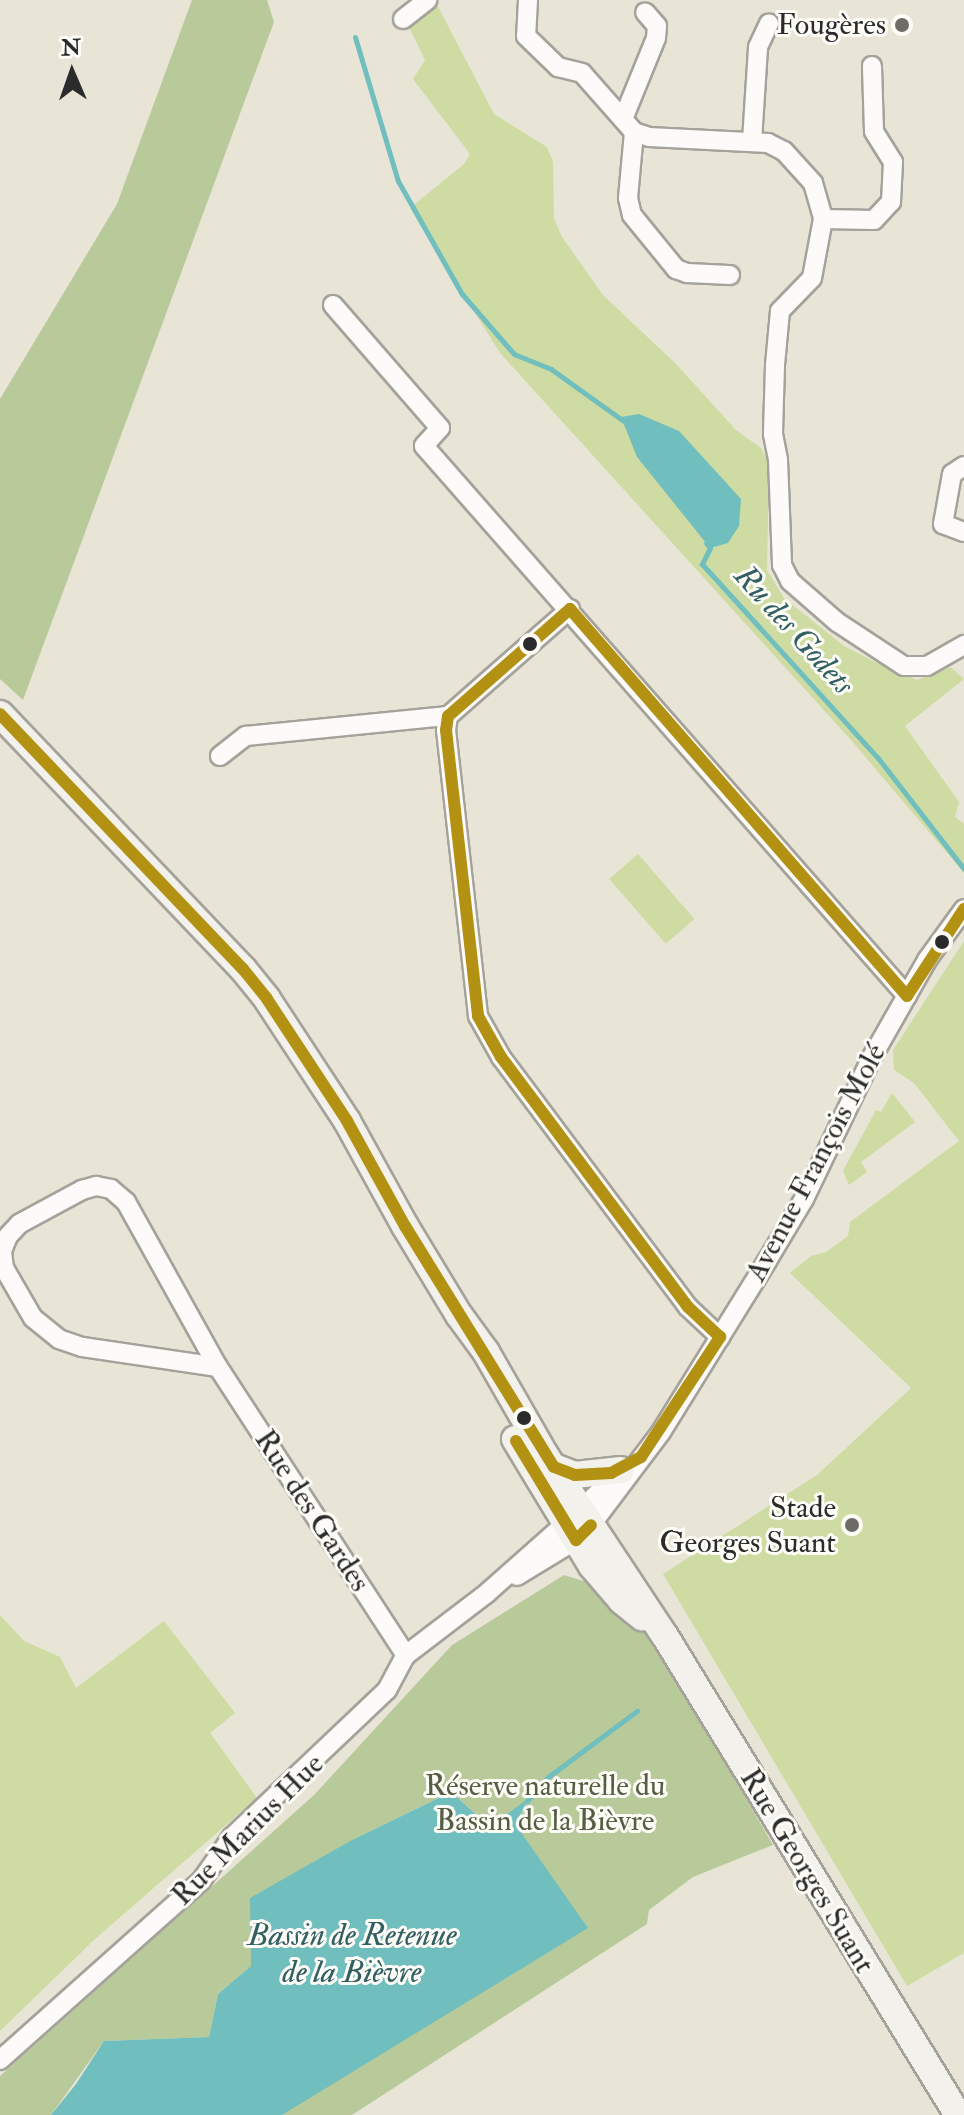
<!DOCTYPE html>
<html>
<head>
<meta charset="utf-8">
<style>
	body { margin:0 }
	#map { position:relative; width:964px; height:2115px; overflow:hidden; background:#e8e5d7; font-family:"IM FELL Double Pica",serif }
	div>[style] { position:absolute }
	[style*='--x'] { left:calc(var(--x)*1px); top:calc(var(--y)*1px); width:calc(var(--w)*1px); rotate:calc(var(--a)*1deg) }
	.green>* { inset:0; background:#cedba2; transform-origin:0 0 }
	.forest>* { inset:0; background:#b9ca9a }
	.water>* { inset:0; background:#70bebe }
	.stream>* { height:5px; margin:-2.5px; padding:0 2.5px; transform-origin:2.5px; border-radius:2.5px; background:#70bebe }
	.roads { filter:drop-shadow(2px 0 #a4a29a) drop-shadow(-2px 0 #a4a29a) drop-shadow(0 2px #a4a29a) drop-shadow(0 -2px #a4a29a) }
	.street>* { height:18px; margin:-9px; padding:0 9px; transform-origin:9px; border-radius:9px; background:#fcfbf9 }
	.secondary>* { height:26px; margin:-13px; padding:0 13px; transform-origin:13px; border-radius:13px; background:#f3f1eb }
	.bus-1>* { height:12px; margin:-6px; padding:0 6px; transform-origin:6px; border-radius:6px; background:#b39213 }
	.dots>* { width:22px; height:22px; translate:-50% -50%; box-sizing:border-box; border:4px solid #fdfcf7; border-radius:50% }
	span { translate:-50% -50%; white-space:nowrap; text-align:center; line-height:1.15; -webkit-text-stroke:6px #fdfcf7; paint-order:stroke }
	.poi-label { font-size:30px; color:#2b2b2b }
	.right { translate:-100% -50%; text-align:right }
	.street-label { font-size:30px; color:#2b2b2b }
	.park-label { font-size:30px; color:#555d42 }
	.water-label { font-size:32px; color:#325f62; font-style:italic }
	.north { position:absolute; left:32px; top:32px; width:80px; height:80px; -webkit-text-stroke:6px #fdfcf7; paint-order:stroke; rotate:358deg; font-size:22px; font-weight:700; line-height:32px; text-align:center; color:#2b2b2b }
	.north::after { content:''; display:block; margin:auto; width:28px; height:36px; background:#2b2b2b; clip-path:polygon(50% 0,100% 100%,50% 72%,0 100%) }
</style>
</head>
<body>
<div id="map">
	<div class="green">
		<i style="clip-path:polygon(435px 1px,494px 114px,547px 147px,553px 162px,554px 218px,562px 237px,603px 295px,676px 364px,736px 430px,761px 448px,769px 463px,767px 570px,784px 598px,844px 646px,879px 664px,917px 680px,950px 667px,964px 679px,905px 726px,959px 802px,955px 817px,964px 824px,964px 873px,850px 739px,500px 353px,410px 208px,464px 164px,470px 154px,413px 79px,425px 60px,409px 27px)"></i>
		<i style="left:638px;top:854px;width:86px;height:38px;rotate:49deg"></i>
		<i style="clip-path:polygon(964px 941px,964px 1953px,907px 1986px,663px 1574px,817px 1475px,911px 1388px,790px 1273px,811px 1256px,826px 1252px,848px 1236px,850px 1222px,959px 1141px,914px 1083px,894px 1070px,893px 1050px)"></i>
		<i style="clip-path:polygon(892px 1093px,915px 1122px,861px 1162px,867px 1172px,849px 1185px,843px 1171px,876px 1110px,881px 1112px)"></i>
		<i style="clip-path:polygon(0 1615px,24px 1641px,60px 1657px,76px 1688px,164px 1621px,235px 1713px,210px 1733px,257px 1798px,94px 1940px,0 2031px)"></i>
	</div>
	<div class="forest">
		<i style="clip-path:polygon(192px 0,267px 0,274px 22px,23px 700px,0 679px,0 399px,117px 204px)"></i>
		<i style="clip-path:polygon(564px 1575px,590px 1583px,653px 1639px,773px 1845px,693px 1877px,649px 1910px,647px 1924px,352px 2115px,282px 2115px,515px 1824px,529px 1800px,490px 1827px,451px 1792px,352px 1840px,251px 1966px,218px 1994px,209px 2037px,104px 2041px,51px 2115px,0 2115px,0 2076px,314px 1795px,452px 1645px)"></i>
	</div>
	<div class="water">
		<i style="clip-path:polygon(639px 414px,679px 431px,741px 499px,739px 526px,728px 543px,710px 548px,637px 457px,621px 417px)"></i>
		<i style="clip-path:polygon(451px 1792px,490px 1827px,530px 1797px,515px 1824px,588px 1928px,282px 2115px,51px 2115px,76px 2084px,104px 2041px,209px 2037px,218px 1994px,251px 1966px,250px 1898px,352px 1840px)"></i>
	</div>
	<div class="stream">
		<i style="--x:355;--y:37;--w:150;--a:73.4"></i>
		<i style="--x:398;--y:181;--w:130;--a:60.5"></i>
		<i style="--x:462;--y:294;--w:79;--a:49.1"></i>
		<i style="--x:514;--y:354;--w:40;--a:22"></i>
		<i style="--x:551;--y:369;--w:91;--a:35.6"></i>
		<i style="--x:706;--y:543;--w:6;--a:51"></i>
		<i style="--x:710;--y:548;--w:18;--a:117"></i>
		<i style="--x:702;--y:564;--w:262;--a:47.8"></i>
		<i style="--x:878;--y:758;--w:140;--a:52.2"></i>
		<i style="--x:527;--y:1801;--w:32;--a:-49"></i>
		<i style="--x:548;--y:1777;--w:111;--a:-36.6"></i>
	</div>
	<div class="roads">
		<div class="street">
			<i style="--x:528;--y:0;--w:36;--a:93"></i>
			<i style="--x:526;--y:36;--w:45;--a:44.1"></i>
			<i style="--x:558;--y:67;--w:25;--a:14"></i>
			<i style="--x:582;--y:73;--w:79;--a:48.6"></i>
			<i style="--x:634;--y:132;--w:16;--a:18"></i>
			<i style="--x:649;--y:137;--w:119;--a:2.9"></i>
			<i style="--x:768;--y:143;--w:18;--a:27"></i>
			<i style="--x:784;--y:151;--w:43;--a:47.8"></i>
			<i style="--x:813;--y:183;--w:37;--a:74"></i>
			<i style="--x:823;--y:219;--w:60;--a:100.6"></i>
			<i style="--x:812;--y:278;--w:46;--a:134.1"></i>
			<i style="--x:780;--y:311;--w:54;--a:95.3"></i>
			<i style="--x:775;--y:365;--w:69;--a:91.7"></i>
			<i style="--x:773;--y:434;--w:26;--a:79"></i>
			<i style="--x:778;--y:460;--w:105;--a:87.8"></i>
			<i style="--x:782;--y:565;--w:18;--a:63"></i>
			<i style="--x:790;--y:581;--w:62;--a:41.1"></i>
			<i style="--x:837;--y:622;--w:80;--a:33.3"></i>
			<i style="--x:904;--y:666;--w:23;--a:0"></i>
			<i style="--x:927;--y:666;--w:43;--a:-29.6"></i>
			<i style="--x:403;--y:19;--w:31;--a:-38"></i>
			<i style="--x:623;--y:119;--w:87;--a:-67.8"></i>
			<i style="--x:656;--y:38;--w:12;--a:-85"></i>
			<i style="--x:657;--y:26;--w:18;--a:-131"></i>
			<i style="--x:634;--y:132;--w:66;--a:95.2"></i>
			<i style="--x:628;--y:198;--w:17;--a:77"></i>
			<i style="--x:632;--y:215;--w:70;--a:50.8"></i>
			<i style="--x:676;--y:269;--w:12;--a:20"></i>
			<i style="--x:687;--y:273;--w:43;--a:2.7"></i>
			<i style="--x:752;--y:141;--w:94;--a:-86.3"></i>
			<i style="--x:758;--y:47;--w:26;--a:-65"></i>
			<i style="--x:823;--y:219;--w:51;--a:1.1"></i>
			<i style="--x:874;--y:220;--w:25;--a:-47"></i>
			<i style="--x:891;--y:202;--w:40;--a:-87.1"></i>
			<i style="--x:893;--y:162;--w:36;--a:-122"></i>
			<i style="--x:874;--y:131;--w:65;--a:-91.8"></i>
			<i style="--x:333;--y:305;--w:163;--a:49"></i>
			<i style="--x:440;--y:428;--w:24;--a:132"></i>
			<i style="--x:424;--y:446;--w:732;--a:48.71"></i>
			<i style="--x:964;--y:466;--w:14;--a:146"></i>
			<i style="--x:952;--y:474;--w:51;--a:100.2"></i>
			<i style="--x:943;--y:524;--w:22;--a:21"></i>
			<i style="--x:570;--y:609;--w:162;--a:138.7"></i>
			<i style="--x:448;--y:716;--w:14;--a:98"></i>
			<i style="--x:446;--y:730;--w:288;--a:83.6"></i>
			<i style="--x:478;--y:1016;--w:47;--a:60.7"></i>
			<i style="--x:501;--y:1057;--w:312;--a:53.2"></i>
			<i style="--x:688;--y:1307;--w:44;--a:43.2"></i>
			<i style="--x:220;--y:756;--w:33;--a:-38"></i>
			<i style="--x:246;--y:736;--w:203;--a:-5.7"></i>
			<i style="--x:96;--y:1186;--w:15;--a:11"></i>
			<i style="--x:111;--y:1189;--w:20;--a:41"></i>
			<i style="--x:126;--y:1202;--w:189;--a:60.9"></i>
			<i style="--x:218;--y:1367;--w:137;--a:-171.6"></i>
			<i style="--x:82;--y:1347;--w:24;--a:-161"></i>
			<i style="--x:59;--y:1339;--w:33;--a:-141"></i>
			<i style="--x:33;--y:1318;--w:58;--a:-120.1"></i>
			<i style="--x:4;--y:1268;--w:17;--a:-97"></i>
			<i style="--x:2;--y:1251;--w:16;--a:-68"></i>
			<i style="--x:8;--y:1236;--w:16;--a:-47"></i>
			<i style="--x:19;--y:1224;--w:72;--a:-28.4"></i>
			<i style="--x:82;--y:1190;--w:15;--a:-16"></i>
			<i style="--x:218;--y:1367;--w:344;--a:56.9"></i>
			<i style="--x:580;--y:1510;--w:58;--a:-43.6"></i>
			<i style="--x:591;--y:1525;--w:116;--a:-53"></i>
			<i style="--x:661;--y:1432;--w:201;--a:-58.2"></i>
			<i style="--x:767;--y:1261;--w:72;--a:-59.2"></i>
			<i style="--x:804;--y:1199;--w:157;--a:-64.4"></i>
			<i style="--x:872;--y:1057;--w:112;--a:-60.4"></i>
			<i style="--x:927;--y:960;--w:63;--a:-54"></i>
			<i style="--x:517;--y:1576;--w:69;--a:-31.4"></i>
			<i style="--x:0;--y:2060;--w:269;--a:-41.7"></i>
			<i style="--x:201;--y:1881;--w:54;--a:-54.8"></i>
			<i style="--x:232;--y:1837;--w:214;--a:-43.5"></i>
			<i style="--x:387;--y:1690;--w:40;--a:-62"></i>
			<i style="--x:406;--y:1655;--w:102;--a:-37.4"></i>
			<i style="--x:487;--y:1593;--w:104;--a:-41.5"></i>
		</div>
		<div class="secondary">
			<i style="--x:0;--y:714;--w:352;--a:46.4"></i>
			<i style="--x:243;--y:969;--w:38;--a:51"></i>
			<i style="--x:267;--y:999;--w:146;--a:56.7"></i>
			<i style="--x:347;--y:1121;--w:120;--a:61.1"></i>
			<i style="--x:405;--y:1226;--w:104;--a:58.8"></i>
			<i style="--x:459;--y:1315;--w:46;--a:53.9"></i>
			<i style="--x:486;--y:1352;--w:119;--a:60.2"></i>
			<i style="--x:545;--y:1455;--w:217;--a:56.5"></i>
			<i style="--x:665;--y:1636;--w:562;--a:58.55"></i>
			<i style="--x:515;--y:1439;--w:149;--a:58.8"></i>
			<i style="--x:592;--y:1566;--w:46;--a:49.4"></i>
			<i style="--x:622;--y:1601;--w:26;--a:39"></i>
			<i style="--x:554;--y:1467;--w:22;--a:21"></i>
			<i style="--x:575;--y:1475;--w:46;--a:-6.2"></i>
		</div>
	</div>
	<div class="bus-1">
		<i style="--x:570;--y:609;--w:162;--a:138.7"></i>
		<i style="--x:448;--y:716;--w:14;--a:98"></i>
		<i style="--x:446;--y:730;--w:288;--a:83.6"></i>
		<i style="--x:478;--y:1016;--w:47;--a:60.7"></i>
		<i style="--x:501;--y:1057;--w:312;--a:53.2"></i>
		<i style="--x:688;--y:1307;--w:44;--a:43.2"></i>
		<i style="--x:570;--y:609;--w:513;--a:48.95"></i>
		<i style="--x:0;--y:714;--w:352;--a:46.4"></i>
		<i style="--x:243;--y:969;--w:38;--a:51"></i>
		<i style="--x:267;--y:999;--w:146;--a:56.7"></i>
		<i style="--x:347;--y:1121;--w:120;--a:61.1"></i>
		<i style="--x:405;--y:1226;--w:283;--a:58.3"></i>
		<i style="--x:554;--y:1467;--w:22;--a:21"></i>
		<i style="--x:575;--y:1475;--w:36;--a:-3"></i>
		<i style="--x:611;--y:1473;--w:34;--a:-28"></i>
		<i style="--x:641;--y:1457;--w:144;--a:-56.6"></i>
		<i style="--x:907;--y:996;--w:104;--a:-56.8"></i>
		<i style="--x:516;--y:1441;--w:116;--a:58.8"></i>
		<i style="--x:576;--y:1540;--w:21;--a:-45"></i>
	</div>
	<div class="dots">
		<i style="left:902px;top:25px;background:#6d6c67"></i>
		<i style="left:530px;top:644px;background:#2b2b2b"></i>
		<i style="left:942px;top:942px;background:#2b2b2b"></i>
		<i style="left:524px;top:1418px;background:#2b2b2b"></i>
		<i style="left:852px;top:1525px;background:#6d6c67"></i>
	</div>
	<div class="poi-label">
		<span class="right" style="left:886px;top:25px">Fougères</span>
		<span class="right" style="left:836px;top:1525px">Stade<br>Georges Suant</span>
	</div>
	<div class="street-label">
		<span style="left:816px;top:1163px;rotate:-62deg">Avenue François Molé</span>
		<span style="left:312px;top:1511px;rotate:57deg">Rue des Gardes</span>
		<span style="left:248px;top:1830px;rotate:-45deg">Rue Marius Hue</span>
		<span style="left:807px;top:1871px;rotate:59deg">Rue Georges Suant</span>
	</div>
	<div class="park-label">
		<span style="left:545px;top:1803px">Réserve naturelle du<br>Bassin de la Bièvre</span>
	</div>
	<div class="water-label">
		<span style="left:794px;top:630px;rotate:48deg">Ru des Godets</span>
		<span style="left:352px;top:1954px">Bassin de Retenue<br>de la Bièvre</span>
	</div>
	<div class="north">N</div>
</div>
</body>
</html>
